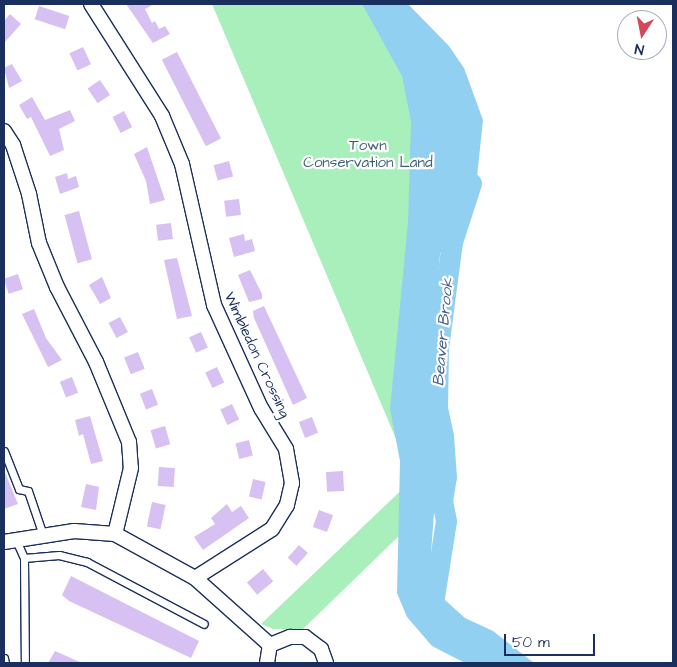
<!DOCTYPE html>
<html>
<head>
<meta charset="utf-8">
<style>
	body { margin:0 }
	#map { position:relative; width:677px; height:667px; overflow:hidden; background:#fff; font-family:"Architects Daughter",sans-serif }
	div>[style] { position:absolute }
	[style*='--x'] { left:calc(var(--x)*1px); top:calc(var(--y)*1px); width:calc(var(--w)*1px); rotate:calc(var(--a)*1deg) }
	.green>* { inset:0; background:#a9efbb }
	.water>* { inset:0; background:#92d0f2 }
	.river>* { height:21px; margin:-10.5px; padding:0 10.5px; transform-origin:10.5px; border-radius:10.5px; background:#92d0f2 }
	.building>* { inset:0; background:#d7c1f2; transform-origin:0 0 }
	.roads { filter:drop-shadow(1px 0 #1b2f5e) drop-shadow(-1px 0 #1b2f5e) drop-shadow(0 1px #1b2f5e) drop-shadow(0 -1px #1b2f5e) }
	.service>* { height:7px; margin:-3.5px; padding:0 3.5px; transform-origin:3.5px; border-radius:3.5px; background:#fff }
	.minor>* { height:14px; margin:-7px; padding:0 7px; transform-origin:7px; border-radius:7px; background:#fff }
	span { translate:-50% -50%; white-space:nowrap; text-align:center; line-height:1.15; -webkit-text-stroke:4.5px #fff; paint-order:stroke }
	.park-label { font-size:15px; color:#3e5f75 }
	.street-label { font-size:15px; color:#1b2f5e }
	.water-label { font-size:16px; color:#3f5f8a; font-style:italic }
	.frame { position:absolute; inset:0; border:5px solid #1b2f5e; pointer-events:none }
	.north { position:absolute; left:617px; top:10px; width:50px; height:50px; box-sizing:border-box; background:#fff; border:1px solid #a4acbf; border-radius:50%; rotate:191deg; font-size:14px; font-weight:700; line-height:20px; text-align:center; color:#1b2f5e }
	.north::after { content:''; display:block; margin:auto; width:18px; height:22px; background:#d1495b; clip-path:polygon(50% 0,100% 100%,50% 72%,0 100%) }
	.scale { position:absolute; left:504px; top:634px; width:91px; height:22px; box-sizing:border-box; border:2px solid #1b2f5e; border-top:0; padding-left:6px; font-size:15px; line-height:18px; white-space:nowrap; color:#1b2f5e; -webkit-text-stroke:4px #fff; paint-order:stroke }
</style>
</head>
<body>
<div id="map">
	<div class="green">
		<i style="clip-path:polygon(212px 4px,381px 4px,454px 134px,422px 297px,434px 502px,303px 629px,273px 629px,261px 624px,413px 479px)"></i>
	</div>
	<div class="water">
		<i style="clip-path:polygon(362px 4px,408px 4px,449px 46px,464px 68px,483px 120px,477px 177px,440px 254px,435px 311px,442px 408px,431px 553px,433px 579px,445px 600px,465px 618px,493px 631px,534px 663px,465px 663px,432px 646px,407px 617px,397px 593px,400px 461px,390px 409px,408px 222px,411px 122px,402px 76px)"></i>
	</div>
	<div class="river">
		<i style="--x:432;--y:610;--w:90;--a:-81.1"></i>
		<i style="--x:446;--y:521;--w:20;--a:-101"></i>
		<i style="--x:442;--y:501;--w:24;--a:-81"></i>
		<i style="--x:446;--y:477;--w:41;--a:-94.2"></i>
		<i style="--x:443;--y:436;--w:30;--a:-102"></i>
		<i style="--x:437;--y:407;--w:59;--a:-89"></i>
		<i style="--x:438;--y:348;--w:107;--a:-82.5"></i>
		<i style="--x:452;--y:242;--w:62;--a:-72.1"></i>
	</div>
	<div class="building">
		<i style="clip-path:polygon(126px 4px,154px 4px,145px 9px,152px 23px,155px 21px,159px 29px,165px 26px,170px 34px,153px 43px)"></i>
		<i style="left:39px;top:6px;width:32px;height:14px;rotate:18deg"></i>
		<i style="clip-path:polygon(10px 14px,21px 24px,4px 43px,4px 21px)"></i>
		<i style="left:83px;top:47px;width:19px;height:15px;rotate:65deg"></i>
		<i style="left:177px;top:52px;width:97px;height:17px;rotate:63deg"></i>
		<i style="clip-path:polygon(12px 64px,22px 81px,9px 88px,4px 68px)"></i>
		<i style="left:100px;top:80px;width:18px;height:15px;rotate:56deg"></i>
		<i style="clip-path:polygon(32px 97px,45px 120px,70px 110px,75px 121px,59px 129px,64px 150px,50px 156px,31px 117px,27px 119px,19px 105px)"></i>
		<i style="left:124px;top:111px;width:18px;height:13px;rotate:63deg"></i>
		<i style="clip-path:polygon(147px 147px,165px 200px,150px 204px,146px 181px,134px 154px)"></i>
		<i style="left:229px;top:161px;width:16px;height:16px;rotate:75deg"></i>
		<i style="clip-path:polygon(67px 173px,68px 179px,76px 176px,79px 187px,60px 194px,55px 177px)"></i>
		<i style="left:239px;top:199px;width:16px;height:15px;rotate:83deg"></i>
		<i style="left:79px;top:211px;width:50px;height:15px;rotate:75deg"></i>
		<i style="left:171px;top:223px;width:16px;height:15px;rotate:83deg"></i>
		<i style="clip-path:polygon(244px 234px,245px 241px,252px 239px,255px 251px,234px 257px,229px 238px)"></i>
		<i style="clip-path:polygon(177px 258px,192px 316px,177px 319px,164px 260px)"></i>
		<i style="clip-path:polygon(250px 270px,262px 294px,262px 299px,249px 302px,238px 275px)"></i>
		<i style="left:18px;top:274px;width:16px;height:15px;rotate:72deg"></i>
		<i style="clip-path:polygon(102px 277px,111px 298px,100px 304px,89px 285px)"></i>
		<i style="clip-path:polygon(264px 306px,307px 398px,293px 405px,254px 318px,253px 311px)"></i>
		<i style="clip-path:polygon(34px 309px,46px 338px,62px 360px,48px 367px,22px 314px)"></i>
		<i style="left:120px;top:317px;width:17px;height:13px;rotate:62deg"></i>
		<i style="left:201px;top:332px;width:17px;height:13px;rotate:66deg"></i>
		<i style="left:138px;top:352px;width:18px;height:15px;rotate:68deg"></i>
		<i style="left:217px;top:367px;width:17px;height:13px;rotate:65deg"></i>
		<i style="left:72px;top:377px;width:17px;height:13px;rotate:69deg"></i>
		<i style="left:152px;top:389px;width:17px;height:13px;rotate:69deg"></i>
		<i style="left:232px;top:404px;width:17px;height:13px;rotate:65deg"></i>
		<i style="clip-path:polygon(90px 416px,103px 461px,91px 464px,83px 434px,79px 436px,75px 420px)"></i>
		<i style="left:312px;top:417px;width:17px;height:14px;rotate:69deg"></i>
		<i style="left:165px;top:426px;width:19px;height:15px;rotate:74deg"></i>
		<i style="left:249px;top:440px;width:16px;height:14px;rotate:76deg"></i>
		<i style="left:159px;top:467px;width:16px;height:19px;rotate:4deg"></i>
		<i style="clip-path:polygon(4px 470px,18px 504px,4px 509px)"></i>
		<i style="left:343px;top:471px;width:20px;height:17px;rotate:87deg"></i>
		<i style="left:253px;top:479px;width:13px;height:18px;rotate:13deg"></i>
		<i style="clip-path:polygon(86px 484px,99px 487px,96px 510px,81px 507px)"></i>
		<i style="left:152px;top:502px;width:14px;height:25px;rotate:12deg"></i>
		<i style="clip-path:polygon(227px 504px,232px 512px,241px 506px,249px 518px,203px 550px,194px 537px,215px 524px,211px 518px)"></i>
		<i style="left:319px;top:510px;width:15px;height:18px;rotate:20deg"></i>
		<i style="left:299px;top:545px;width:12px;height:17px;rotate:42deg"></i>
		<i style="left:263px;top:569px;width:16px;height:21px;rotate:50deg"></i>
		<i style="clip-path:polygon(71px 576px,199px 641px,191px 658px,69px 601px,62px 595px)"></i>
		<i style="clip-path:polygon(55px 651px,82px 663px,48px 663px)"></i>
	</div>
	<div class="roads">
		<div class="service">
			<i style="--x:4;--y:451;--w:41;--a:68.5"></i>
			<i style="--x:19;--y:489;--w:9;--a:13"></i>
			<i style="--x:28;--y:491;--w:46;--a:71.2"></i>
			<i style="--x:16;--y:540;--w:20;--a:66"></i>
			<i style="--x:24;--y:558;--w:35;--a:-5"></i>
			<i style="--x:59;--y:555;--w:29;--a:14"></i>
			<i style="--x:87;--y:562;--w:132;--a:27.9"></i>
			<i style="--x:24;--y:558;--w:105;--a:89.5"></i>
			<i style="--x:4;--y:658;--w:5;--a:79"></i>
		</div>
		<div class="minor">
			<i style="--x:91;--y:4;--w:133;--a:57.6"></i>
			<i style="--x:162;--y:116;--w:52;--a:67.4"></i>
			<i style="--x:182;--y:164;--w:145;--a:77.2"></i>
			<i style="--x:214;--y:305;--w:113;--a:65.5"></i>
			<i style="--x:261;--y:408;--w:48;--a:58.6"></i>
			<i style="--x:286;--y:449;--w:35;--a:80"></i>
			<i style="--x:292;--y:483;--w:23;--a:103"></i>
			<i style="--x:287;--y:505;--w:28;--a:122"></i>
			<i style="--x:272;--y:529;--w:91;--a:147.5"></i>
			<i style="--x:4;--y:131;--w:17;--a:57"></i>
			<i style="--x:13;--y:145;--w:52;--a:71.9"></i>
			<i style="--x:29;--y:194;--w:50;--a:78.5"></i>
			<i style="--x:39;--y:243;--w:48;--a:67.8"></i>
			<i style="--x:57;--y:287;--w:85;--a:62.5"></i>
			<i style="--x:96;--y:362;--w:87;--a:67.6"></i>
			<i style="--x:129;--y:442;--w:26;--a:86"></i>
			<i style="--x:131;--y:468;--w:68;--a:103.6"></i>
			<i style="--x:4;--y:542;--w:71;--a:-8.9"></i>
			<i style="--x:74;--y:531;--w:41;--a:4.2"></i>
			<i style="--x:115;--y:534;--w:91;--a:28.8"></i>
			<i style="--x:195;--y:578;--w:101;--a:41.8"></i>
			<i style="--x:270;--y:645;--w:22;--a:-22"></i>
			<i style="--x:290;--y:637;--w:15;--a:0"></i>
			<i style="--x:305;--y:637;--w:20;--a:37"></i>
			<i style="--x:321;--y:649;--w:15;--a:70"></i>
			<i style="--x:267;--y:663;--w:18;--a:-81"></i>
		</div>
	</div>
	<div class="park-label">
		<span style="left:368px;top:154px">Town<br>Conservation Land</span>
	</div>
	<div class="street-label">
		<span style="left:257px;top:355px;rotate:65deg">Wimbledon Crossing</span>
	</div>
	<div class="water-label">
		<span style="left:443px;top:332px;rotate:-85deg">Beaver Brook</span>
	</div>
	<div class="frame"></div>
	<div class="north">N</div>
	<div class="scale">50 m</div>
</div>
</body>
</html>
